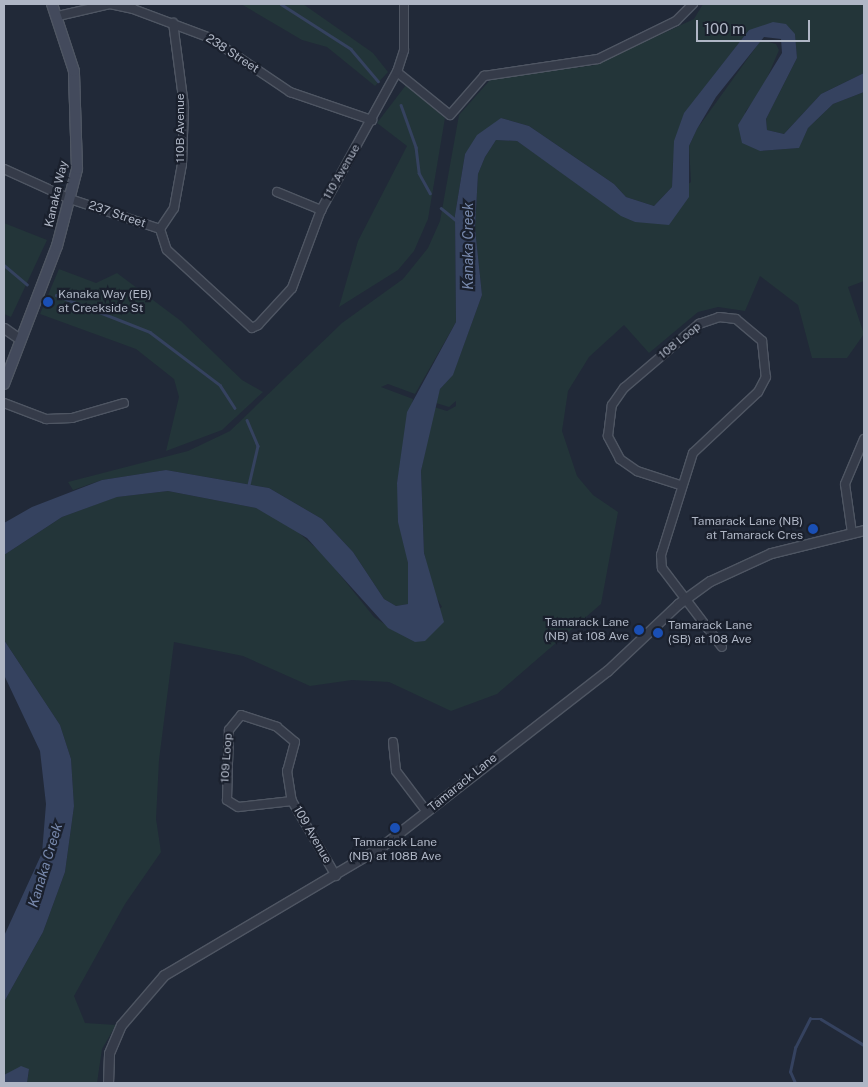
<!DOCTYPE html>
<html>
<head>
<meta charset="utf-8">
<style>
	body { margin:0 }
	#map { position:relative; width:868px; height:1087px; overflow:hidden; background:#212938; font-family:"Public Sans",sans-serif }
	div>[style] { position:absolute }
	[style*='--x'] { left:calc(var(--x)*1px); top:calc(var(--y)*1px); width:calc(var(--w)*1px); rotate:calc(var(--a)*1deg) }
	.green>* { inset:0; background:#233539 }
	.water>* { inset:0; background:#35425f }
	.stream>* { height:2.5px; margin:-1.25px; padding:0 1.25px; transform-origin:1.25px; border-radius:1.25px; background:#35425f }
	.roads { filter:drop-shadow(1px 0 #4f5663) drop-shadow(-1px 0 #4f5663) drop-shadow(0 1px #4f5663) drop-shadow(0 -1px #4f5663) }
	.minor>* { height:8px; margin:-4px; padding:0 4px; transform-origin:4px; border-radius:4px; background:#353b49 }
	.tertiary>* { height:9px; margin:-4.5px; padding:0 4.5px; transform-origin:4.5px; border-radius:4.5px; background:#353b49 }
	.secondary>* { height:10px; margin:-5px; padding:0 5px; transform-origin:5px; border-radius:5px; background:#434a5c }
	.dots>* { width:14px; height:14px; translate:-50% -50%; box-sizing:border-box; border:2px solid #1a202d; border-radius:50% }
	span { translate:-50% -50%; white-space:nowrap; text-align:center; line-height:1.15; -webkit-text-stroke:4.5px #1a202d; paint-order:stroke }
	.street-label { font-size:12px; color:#afb6c5 }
	.poi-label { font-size:12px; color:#afb6c5 }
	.left { translate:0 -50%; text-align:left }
	.right { translate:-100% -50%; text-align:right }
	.water-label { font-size:14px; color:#7889ad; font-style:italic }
	.frame { position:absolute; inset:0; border:5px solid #afb6c5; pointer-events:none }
	.scale { position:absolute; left:696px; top:20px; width:114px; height:22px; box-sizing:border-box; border:2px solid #afb6c5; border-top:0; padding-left:6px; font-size:15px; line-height:18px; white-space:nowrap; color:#afb6c5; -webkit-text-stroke:4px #1a202d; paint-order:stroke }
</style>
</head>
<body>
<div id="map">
	<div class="green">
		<i style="clip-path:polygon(241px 4px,303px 4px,373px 53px,388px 72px,375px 86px,327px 47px,302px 40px)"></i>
		<i style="clip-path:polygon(703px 4px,864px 4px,864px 73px,821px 94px,784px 134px,767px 130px,766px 119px,797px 58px,795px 34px,749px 30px,684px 114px,673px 161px,672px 187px,654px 206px,626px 197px,614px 184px,529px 126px,501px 118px,465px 154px,455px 215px,456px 322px,415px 394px,388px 384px,381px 387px,413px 399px,397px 483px,408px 563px,408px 604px,396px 606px,384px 599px,353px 552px,322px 519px,269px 488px,166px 470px,102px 480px,73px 490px,68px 482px,188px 451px,230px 431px,342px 323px,403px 279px,428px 248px,440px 221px,459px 115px,491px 79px,595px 65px,694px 19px)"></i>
		<i style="clip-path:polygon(761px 40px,776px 44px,779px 50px,762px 90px,745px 112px,760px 151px,798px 148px,808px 128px,833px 104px,864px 92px,864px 281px,848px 287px,864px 334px,847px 358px,812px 358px,798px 305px,760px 276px,745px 311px,718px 307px,698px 312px,649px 353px,624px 325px,589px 357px,568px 391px,562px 431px,577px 476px,593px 495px,618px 512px,601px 604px,497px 694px,451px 711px,389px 682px,352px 680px,310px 686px,243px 656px,174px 642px,159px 760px,156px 819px,161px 852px,125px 904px,74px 996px,85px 1023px,116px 1025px,102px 1049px,97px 1083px,27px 1083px,29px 1070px,4px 1075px,4px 1002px,43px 932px,65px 872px,74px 806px,71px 759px,60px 725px,4px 640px,4px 555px,62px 517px,116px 497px,168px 491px,256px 508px,290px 525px,324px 555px,374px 617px,398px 633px,442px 607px,433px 592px,424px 553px,421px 471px,434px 407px,447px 411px,456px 406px,456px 401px,449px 407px,436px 403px,440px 389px,453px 374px,482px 295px,475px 228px,478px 174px,485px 157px,496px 140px,517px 141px,635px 222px,691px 182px,689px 146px,697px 129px)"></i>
		<i style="clip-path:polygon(406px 85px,445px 118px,428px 219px,414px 251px,398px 270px,339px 307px,358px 241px,407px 146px,377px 123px)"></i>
		<i style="clip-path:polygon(4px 223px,47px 240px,11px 317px,4px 314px)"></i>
		<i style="clip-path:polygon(59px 269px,96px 283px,117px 273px,181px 321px,242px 380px,263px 392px,222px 430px,166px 451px,179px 397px,174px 379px,136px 349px,40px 314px)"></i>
	</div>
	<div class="water">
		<i style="clip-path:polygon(773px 22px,786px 24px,795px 34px,797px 58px,766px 119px,767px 130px,784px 134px,821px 94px,864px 73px,864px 92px,833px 104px,808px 128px,799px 148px,760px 151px,742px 143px,738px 125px,782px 53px,781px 39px,764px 37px,716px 97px,697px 129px,689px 146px,689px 197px,669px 225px,635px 222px,621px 216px,517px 141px,496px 140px,485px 157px,478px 174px,475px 228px,482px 295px,453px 375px,440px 389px,421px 471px,424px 553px,444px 622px,425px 641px,415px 642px,388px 628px,307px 538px,256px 508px,168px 491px,117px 497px,62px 517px,4px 555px,4px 523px,32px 507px,102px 480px,166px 470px,269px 488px,322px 519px,353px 552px,384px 599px,396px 606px,408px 604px,408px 563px,398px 522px,397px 483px,407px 412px,456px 322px,455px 215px,465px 154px,477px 135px,501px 118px,529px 126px,614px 184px,626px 197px,654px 206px,672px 187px,674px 141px,684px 113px,749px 30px)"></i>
		<i style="clip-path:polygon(4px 640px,60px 725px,71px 759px,74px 806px,65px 872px,43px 932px,4px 1002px,4px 936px,42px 853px,46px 804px,40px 751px,4px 675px)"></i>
		<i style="clip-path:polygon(21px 1066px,29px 1069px,27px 1083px,4px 1083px,4px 1075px)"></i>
	</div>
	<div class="stream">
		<i style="--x:281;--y:4;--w:83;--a:32.7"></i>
		<i style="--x:351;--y:49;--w:42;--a:49.8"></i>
		<i style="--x:401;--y:105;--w:45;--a:70.3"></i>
		<i style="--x:416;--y:147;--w:26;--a:83"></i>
		<i style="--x:419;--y:173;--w:23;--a:61"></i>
		<i style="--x:441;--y:208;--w:21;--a:39"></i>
		<i style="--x:4;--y:265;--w:30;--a:40"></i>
		<i style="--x:56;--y:295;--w:101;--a:21.5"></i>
		<i style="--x:150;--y:332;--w:88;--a:37.1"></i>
		<i style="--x:220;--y:385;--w:27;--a:57"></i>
		<i style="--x:247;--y:420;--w:28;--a:67"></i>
		<i style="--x:258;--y:446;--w:40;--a:103"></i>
		<i style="--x:795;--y:1083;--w:12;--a:-114"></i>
		<i style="--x:790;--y:1072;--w:25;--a:-78"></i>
		<i style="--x:795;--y:1048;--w:33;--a:-63"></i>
		<i style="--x:810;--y:1019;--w:11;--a:0"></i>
		<i style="--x:821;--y:1019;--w:50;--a:31.2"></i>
	</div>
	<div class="roads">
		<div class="minor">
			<i style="--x:58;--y:16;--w:53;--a:-13"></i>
			<i style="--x:110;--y:4;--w:24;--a:12"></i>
			<i style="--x:133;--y:9;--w:82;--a:20.6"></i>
			<i style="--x:210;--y:38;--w:97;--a:34"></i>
			<i style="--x:290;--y:92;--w:87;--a:18.9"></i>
			<i style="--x:397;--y:72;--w:68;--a:39.1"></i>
			<i style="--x:450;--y:115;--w:52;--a:-48.9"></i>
			<i style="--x:484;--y:76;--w:115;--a:-8.5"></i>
			<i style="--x:598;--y:59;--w:87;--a:-26"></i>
			<i style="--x:676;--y:21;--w:24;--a:-45"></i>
			<i style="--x:4;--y:169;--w:72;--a:24.4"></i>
			<i style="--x:70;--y:199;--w:95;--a:18.4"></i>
			<i style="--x:277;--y:192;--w:48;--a:22.2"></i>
			<i style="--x:160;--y:229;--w:22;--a:72"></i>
			<i style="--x:167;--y:250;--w:115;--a:42.5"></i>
			<i style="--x:252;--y:328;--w:7;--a:-27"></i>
			<i style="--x:258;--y:325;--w:50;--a:-47.4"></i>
			<i style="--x:292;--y:288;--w:83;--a:-69.6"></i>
			<i style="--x:321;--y:210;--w:158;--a:-61.2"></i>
			<i style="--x:397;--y:72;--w:23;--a:-72"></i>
			<i style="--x:404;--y:50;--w:46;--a:-90"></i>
			<i style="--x:160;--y:229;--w:25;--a:-56"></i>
			<i style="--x:174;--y:208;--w:45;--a:-79.7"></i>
			<i style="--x:182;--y:164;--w:58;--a:-88"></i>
			<i style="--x:184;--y:106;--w:84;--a:-97.5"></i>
			<i style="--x:4;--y:403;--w:45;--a:20.9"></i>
			<i style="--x:46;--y:419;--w:26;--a:-2"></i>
			<i style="--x:72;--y:418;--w:54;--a:-16.1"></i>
			<i style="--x:680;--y:485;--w:45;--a:-162"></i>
			<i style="--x:637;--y:471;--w:21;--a:-145"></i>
			<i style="--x:620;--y:459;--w:26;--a:-118"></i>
			<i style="--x:608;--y:436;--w:31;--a:-83"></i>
			<i style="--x:612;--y:405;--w:21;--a:-55"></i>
			<i style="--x:624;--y:388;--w:99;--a:-40.5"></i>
			<i style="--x:699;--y:324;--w:21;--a:-19"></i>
			<i style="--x:719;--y:317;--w:17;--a:7"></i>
			<i style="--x:736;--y:319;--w:34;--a:40"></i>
			<i style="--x:762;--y:341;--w:36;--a:84"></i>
			<i style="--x:766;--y:377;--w:17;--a:118"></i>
			<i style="--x:758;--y:392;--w:89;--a:136.8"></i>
			<i style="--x:693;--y:453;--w:107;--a:107.4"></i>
			<i style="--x:661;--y:555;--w:13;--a:86"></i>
			<i style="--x:662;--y:568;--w:99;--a:52.8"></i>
			<i style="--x:852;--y:533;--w:49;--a:-98.1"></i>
			<i style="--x:845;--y:484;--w:49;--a:-67.1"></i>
			<i style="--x:295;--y:742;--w:30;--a:105"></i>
			<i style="--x:287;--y:771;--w:30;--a:81"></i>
			<i style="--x:292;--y:801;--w:87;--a:59.6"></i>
			<i style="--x:393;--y:742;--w:29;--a:84"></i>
			<i style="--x:396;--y:771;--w:51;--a:52.9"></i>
			<i style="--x:292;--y:801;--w:54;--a:173.7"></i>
			<i style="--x:238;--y:807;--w:13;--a:-148"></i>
			<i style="--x:227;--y:800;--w:70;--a:-88.4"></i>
			<i style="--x:229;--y:730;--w:19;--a:-51"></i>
			<i style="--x:241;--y:715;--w:38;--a:18"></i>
			<i style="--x:277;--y:727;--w:23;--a:40"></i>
		</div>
		<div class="tertiary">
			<i style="--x:4;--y:328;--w:19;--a:35"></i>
			<i style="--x:108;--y:1083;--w:30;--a:-88"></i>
			<i style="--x:109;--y:1053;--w:30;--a:-67"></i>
			<i style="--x:121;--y:1025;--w:66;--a:-49.3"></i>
			<i style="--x:164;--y:975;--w:253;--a:-30.6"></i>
			<i style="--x:382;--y:846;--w:285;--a:-37.9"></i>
			<i style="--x:607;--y:671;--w:98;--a:-43.3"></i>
			<i style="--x:678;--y:604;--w:39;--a:-36"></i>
			<i style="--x:710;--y:581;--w:67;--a:-24.7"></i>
			<i style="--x:771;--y:553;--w:96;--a:-13.9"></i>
		</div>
		<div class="secondary">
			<i style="--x:4;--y:384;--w:148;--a:-69"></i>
			<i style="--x:57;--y:246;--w:80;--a:-75.4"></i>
			<i style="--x:77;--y:169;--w:98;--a:-91.8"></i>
			<i style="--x:74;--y:71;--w:71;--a:-108.2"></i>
		</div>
	</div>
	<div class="dots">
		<i style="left:48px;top:302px;background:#1a4fb4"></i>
		<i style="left:813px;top:529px;background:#1a4fb4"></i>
		<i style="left:639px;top:630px;background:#1a4fb4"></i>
		<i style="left:658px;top:633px;background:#1a4fb4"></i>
		<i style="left:395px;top:828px;background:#1a4fb4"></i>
	</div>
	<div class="street-label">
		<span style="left:232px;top:54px;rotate:33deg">238 Street</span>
		<span style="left:181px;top:128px;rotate:-90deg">110B Avenue</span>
		<span style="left:342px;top:172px;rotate:-60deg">110 Avenue</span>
		<span style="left:57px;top:194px;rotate:-77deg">Kanaka Way</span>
		<span style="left:117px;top:215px;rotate:19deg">237 Street</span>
		<span style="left:680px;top:341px;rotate:-39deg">108 Loop</span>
		<span style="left:227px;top:758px;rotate:-86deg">109 Loop</span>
		<span style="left:463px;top:783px;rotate:-39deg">Tamarack Lane</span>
		<span style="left:312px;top:835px;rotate:60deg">109 Avenue</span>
	</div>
	<div class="poi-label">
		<span class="left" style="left:58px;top:302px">Kanaka Way (EB)<br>at Creekside St</span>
		<span class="right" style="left:803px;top:529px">Tamarack Lane (NB)<br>at Tamarack Cres</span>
		<span class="right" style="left:629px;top:630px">Tamarack Lane<br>(NB) at 108 Ave</span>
		<span class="left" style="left:668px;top:633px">Tamarack Lane<br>(SB) at 108 Ave</span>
		<span style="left:395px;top:850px">Tamarack Lane<br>(NB) at 108B Ave</span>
	</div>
	<div class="water-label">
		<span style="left:468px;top:246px;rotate:-90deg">Kanaka Creek</span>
		<span style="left:45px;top:865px;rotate:-73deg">Kanaka Creek</span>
	</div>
	<div class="frame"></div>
	<div class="scale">100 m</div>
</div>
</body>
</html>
